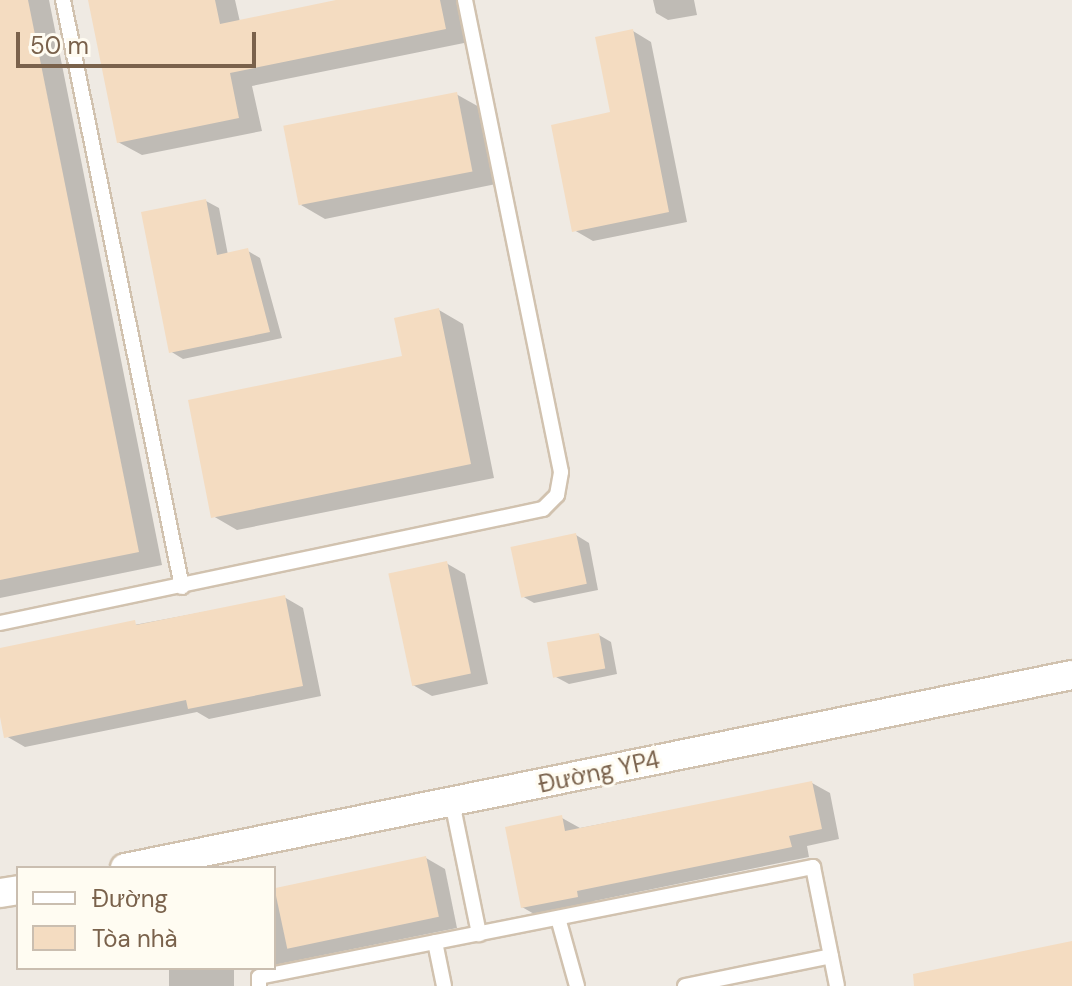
<!DOCTYPE html>
<html>
<head>
<meta charset="utf-8">
<style>
	body { margin:0 }
	#map { position:relative; width:1072px; height:986px; overflow:hidden; background:#fdf8eb; font-family:"DM Sans",sans-serif }
	div>[style] { position:absolute }
	[style*='--x'] { left:calc(var(--x)*1px); top:calc(var(--y)*1px); width:calc(var(--w)*1px); rotate:calc(var(--a)*1deg) }
	.industrial>* { inset:0; background:#efeae3 }
	.shadow>* { inset:0; background:#0003; transform-origin:0 0 }
	.building>* { inset:0; background:#f4dcc1; transform-origin:0 0 }
	.roads { filter:drop-shadow(2px 0 #d1c2af) drop-shadow(-2px 0 #d1c2af) drop-shadow(0 2px #d1c2af) drop-shadow(0 -2px #d1c2af) }
	.service>* { height:14px; margin:-7px; padding:0 7px; transform-origin:7px; border-radius:7px; background:#fff }
	.minor>* { height:28px; margin:-14px; padding:0 14px; transform-origin:14px; border-radius:14px; background:#fff }
	span { translate:-50% -50%; white-space:nowrap; text-align:center; line-height:1.15; -webkit-text-stroke:6px #fffcf2; paint-order:stroke }
	.street-label { font-size:24px; color:#7a624c }
	.legend { position:absolute; left:16px; top:866px; width:260px; height:104px; box-sizing:border-box; background:#fffcf2; border:2px solid #cabeb0; margin:0; padding:10px 14px; list-style:none; font-size:24px; color:#7a624c }
	.legend li { display:flex; align-items:center; gap:16px; height:40px }
	.legend b { width:40px; border:2px solid #cabeb0 }
	.scale { position:absolute; left:16px; top:32px; width:240px; height:36px; box-sizing:border-box; border:4px solid #7a624c; border-top:0; padding-left:10px; font-size:24px; line-height:28px; white-space:nowrap; color:#7a624c; -webkit-text-stroke:6px #fffcf2; paint-order:stroke }
</style>
</head>
<body>
<div id="map">
	<div class="industrial">
		<i style="clip-path:polygon(evenodd,0 0,1072px 0,1072px 986px,0 986px,0 0,18px 868px,274px 868px,274px 968px,18px 968px,18px 868px)"></i>
	</div>
	<div class="shadow">
		<i style="clip-path:polygon(0 0,49px 0,162px 565px,0 598px)"></i>
		<i style="clip-path:polygon(90px 0,235px 0,240px 22px,343px 0,460px 0,469px 42px,252px 86px,262px 131px,142px 155px,118px 142px)"></i>
		<i style="clip-path:polygon(653px 0,694px 0,697px 15px,668px 20px,656px 13px)"></i>
		<i style="clip-path:polygon(633px 31px,651px 42px,687px 222px,593px 241px,574px 230px,613px 114px)"></i>
		<i style="clip-path:polygon(456px 94px,481px 108px,496px 184px,325px 219px,301px 205px)"></i>
		<i style="clip-path:polygon(206px 201px,219px 208px,228px 255px,248px 251px,260px 258px,282px 338px,183px 359px,170px 351px)"></i>
		<i style="clip-path:polygon(439px 310px,463px 324px,494px 478px,237px 530px,213px 516px,404px 357px)"></i>
		<i style="clip-path:polygon(576px 535px,589px 543px,598px 590px,534px 603px,522px 596px)"></i>
		<i style="clip-path:polygon(446px 563px,465px 574px,488px 684px,432px 696px,413px 685px)"></i>
		<i style="clip-path:polygon(284px 597px,303px 608px,321px 696px,209px 719px,197px 712px,25px 747px,6px 736px,0 706px,0 650px)"></i>
		<i style="clip-path:polygon(599px 635px,611px 642px,617px 674px,569px 684px,556px 677px)"></i>
		<i style="clip-path:polygon(812px 783px,830px 793px,839px 839px,807px 846px,809px 857px,594px 901px,595px 907px,541px 918px,522px 907px,562px 818px,580px 828px)"></i>
		<i style="clip-path:polygon(426px 858px,445px 869px,457px 928px,274px 965px,274px 889px)"></i>
		<i style="left:169px;top:968px;width:65px;height:18px"></i>
	</div>
	<div class="building">
		<i style="clip-path:polygon(0 0,28px 0,139px 552px,0 580px)"></i>
		<i style="clip-path:polygon(88px 0,215px 0,220px 24px,336px 0,440px 0,446px 29px,230px 73px,239px 118px,117px 143px)"></i>
		<i style="clip-path:polygon(633px 29px,669px 212px,572px 232px,551px 125px,610px 112px,595px 37px)"></i>
		<i style="left:457px;top:92px;width:81px;height:177px;rotate:79deg"></i>
		<i style="clip-path:polygon(206px 199px,217px 255px,248px 248px,270px 332px,169px 353px,141px 212px)"></i>
		<i style="clip-path:polygon(439px 308px,471px 464px,211px 518px,188px 400px,402px 356px,394px 318px)"></i>
		<i style="left:576px;top:533px;width:52px;height:67px;rotate:78deg"></i>
		<i style="left:447px;top:561px;width:115px;height:60px;rotate:78deg"></i>
		<i style="clip-path:polygon(285px 595px,303px 686px,188px 709px,186px 700px,4px 738px,0 717px,0 648px,135px 620px,136px 625px)"></i>
		<i style="left:599px;top:633px;width:36px;height:53px;rotate:80deg"></i>
		<i style="clip-path:polygon(812px 781px,822px 829px,789px 836px,792px 847px,577px 891px,578px 897px,521px 908px,505px 827px,562px 815px,565px 831px)"></i>
		<i style="left:426px;top:856px;width:62px;height:155px;rotate:78deg"></i>
		<i style="clip-path:polygon(1072px 941px,1072px 986px,914px 986px,913px 974px)"></i>
	</div>
	<div class="roads">
		<div class="service">
			<i style="--x:63;--y:0;--w:599;--a:78.54"></i>
			<i style="--x:0;--y:623;--w:555;--a:-11.86"></i>
			<i style="--x:543;--y:509;--w:20;--a:-45"></i>
			<i style="--x:557;--y:495;--w:23;--a:-80"></i>
			<i style="--x:561;--y:472;--w:482;--a:-101.5"></i>
			<i style="--x:452;--y:802;--w:135;--a:78.4"></i>
			<i style="--x:558;--y:918;--w:71;--a:74.4"></i>
			<i style="--x:435;--y:942;--w:45;--a:78.4"></i>
			<i style="--x:259;--y:986;--w:9;--a:-90"></i>
			<i style="--x:259;--y:977;--w:565;--a:-11.23"></i>
			<i style="--x:813;--y:867;--w:121;--a:78.6"></i>
			<i style="--x:685;--y:986;--w:149;--a:-11.6"></i>
		</div>
		<div class="minor">
			<i style="--x:125;--y:868;--w:966;--a:-11.52"></i>
			<i style="--x:0;--y:893;--w:18;--a:-9"></i>
		</div>
	</div>
	<div class="street-label">
		<span style="left:599px;top:772px;rotate:-12deg">Đường YP4</span>
	</div>
	<ul class="legend">
	<li><b style="height:10px;background:#fff"></b>Đường</li>
	<li><b style="height:22px;background:#f4dcc1"></b>Tòa nhà</li>
	</ul>
	<div class="scale">50 m</div>
</div>
</body>
</html>
